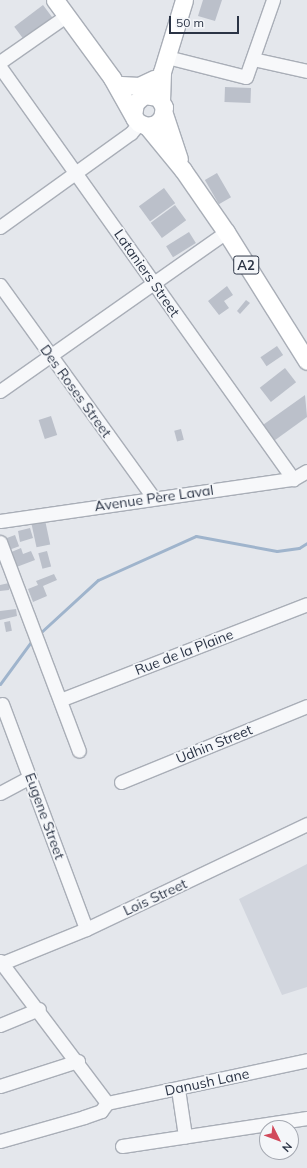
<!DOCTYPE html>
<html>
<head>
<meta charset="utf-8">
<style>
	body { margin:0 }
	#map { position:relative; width:307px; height:1168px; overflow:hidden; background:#e4e7ec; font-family:Mulish,sans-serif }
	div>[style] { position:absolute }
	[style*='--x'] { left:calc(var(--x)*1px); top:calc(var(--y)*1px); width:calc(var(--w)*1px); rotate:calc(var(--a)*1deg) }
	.built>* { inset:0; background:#d2d6de }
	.stream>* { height:3px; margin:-1.5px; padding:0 1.5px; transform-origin:1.5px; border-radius:1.5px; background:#9fb4cc }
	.building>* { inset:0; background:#bbc0ca; transform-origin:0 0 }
	.roads { filter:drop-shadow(1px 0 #a9aeb7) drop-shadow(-1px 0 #a9aeb7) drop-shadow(0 1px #a9aeb7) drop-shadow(0 -1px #a9aeb7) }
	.minor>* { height:13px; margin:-6.5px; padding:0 6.5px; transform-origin:6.5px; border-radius:6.5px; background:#f7f8fa }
	.major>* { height:17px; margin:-8.5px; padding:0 8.5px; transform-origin:8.5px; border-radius:8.5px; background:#fff }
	span { translate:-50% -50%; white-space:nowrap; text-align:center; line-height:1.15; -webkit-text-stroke:3.5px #f4f6f9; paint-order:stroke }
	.shield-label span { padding:1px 3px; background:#f4f6f9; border:1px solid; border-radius:3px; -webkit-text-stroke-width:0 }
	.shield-label { font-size:13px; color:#2b3445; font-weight:700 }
	.street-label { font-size:14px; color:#2b3445 }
	.north { position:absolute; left:259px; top:1120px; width:40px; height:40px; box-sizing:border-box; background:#f4f6f9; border:1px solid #a4a8b1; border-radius:50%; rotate:132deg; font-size:11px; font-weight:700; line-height:16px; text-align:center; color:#2b3445 }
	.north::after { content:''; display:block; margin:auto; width:14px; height:18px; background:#d1495b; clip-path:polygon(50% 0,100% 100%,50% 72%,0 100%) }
	.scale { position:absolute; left:169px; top:16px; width:70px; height:18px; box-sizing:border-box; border:2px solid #2b3445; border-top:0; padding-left:5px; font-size:12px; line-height:14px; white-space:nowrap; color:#2b3445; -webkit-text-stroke:3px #f4f6f9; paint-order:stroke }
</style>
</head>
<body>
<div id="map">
	<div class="built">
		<i style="clip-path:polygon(307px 864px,307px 987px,282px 995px,239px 899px)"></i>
	</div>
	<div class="stream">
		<i style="--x:39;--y:634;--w:80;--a:-42.5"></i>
		<i style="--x:98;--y:580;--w:107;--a:-24.2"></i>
		<i style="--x:196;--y:536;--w:82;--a:10.5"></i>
		<i style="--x:277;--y:551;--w:22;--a:-8"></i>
		<i style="--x:299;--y:548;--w:9;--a:-32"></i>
		<i style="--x:0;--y:684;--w:56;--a:-53.7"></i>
	</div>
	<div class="building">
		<i style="clip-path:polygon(203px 0,222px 0,215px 21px,198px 16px)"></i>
		<i style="left:43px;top:5px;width:20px;height:36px;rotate:53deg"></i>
		<i style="left:225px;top:87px;width:26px;height:15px;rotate:2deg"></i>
		<i style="left:217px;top:173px;width:28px;height:14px;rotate:60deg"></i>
		<i style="left:164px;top:188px;width:19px;height:31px;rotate:54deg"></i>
		<i style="left:175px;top:205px;width:19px;height:30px;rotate:54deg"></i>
		<i style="left:189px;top:232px;width:13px;height:27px;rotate:58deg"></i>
		<i style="clip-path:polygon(227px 286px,233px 295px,224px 301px,229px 308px,219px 315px,208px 301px)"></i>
		<i style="clip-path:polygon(246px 300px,250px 303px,240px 314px,237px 311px)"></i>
		<i style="left:277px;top:346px;width:11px;height:20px;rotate:56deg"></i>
		<i style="left:285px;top:368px;width:18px;height:32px;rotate:52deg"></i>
		<i style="clip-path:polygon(305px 395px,307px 417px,271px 443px,260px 427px)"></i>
		<i style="left:51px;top:416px;width:20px;height:13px;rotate:72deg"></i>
		<i style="left:181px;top:429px;width:11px;height:7px;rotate:75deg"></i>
		<i style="left:45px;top:520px;width:25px;height:14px;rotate:78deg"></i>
		<i style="clip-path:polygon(30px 528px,33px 538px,20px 542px,18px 531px)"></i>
		<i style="left:15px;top:535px;width:12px;height:13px;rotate:70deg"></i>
		<i style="clip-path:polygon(21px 548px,23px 554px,31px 551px,35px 560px,14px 568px,9px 553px)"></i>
		<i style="left:47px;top:551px;width:16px;height:9px;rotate:75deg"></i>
		<i style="clip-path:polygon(54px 574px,57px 580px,43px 586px,47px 596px,33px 602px,28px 589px,38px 585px,36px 581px)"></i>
		<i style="clip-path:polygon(9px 583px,9px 590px,0 591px,0 585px)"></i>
		<i style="clip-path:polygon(16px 609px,17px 616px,0 620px,0 611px)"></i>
		<i style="left:10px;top:621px;width:10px;height:6px;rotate:79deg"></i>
	</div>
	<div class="roads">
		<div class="minor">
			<i style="--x:167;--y:57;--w:81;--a:14.2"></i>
			<i style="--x:246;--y:77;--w:82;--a:-70.7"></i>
			<i style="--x:253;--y:59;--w:55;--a:12.5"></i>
			<i style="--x:0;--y:62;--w:80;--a:-34.9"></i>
			<i style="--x:0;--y:67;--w:506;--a:54.58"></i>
			<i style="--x:0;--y:227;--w:161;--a:-35.7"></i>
			<i style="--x:131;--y:133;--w:13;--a:-51"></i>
			<i style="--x:0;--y:285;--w:261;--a:54.2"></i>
			<i style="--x:0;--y:391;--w:276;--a:-35.1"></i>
			<i style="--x:0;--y:521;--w:296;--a:-8.2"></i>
			<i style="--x:293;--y:479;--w:16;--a:-30"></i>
			<i style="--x:0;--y:542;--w:223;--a:69.3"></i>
			<i style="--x:60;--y:700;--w:265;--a:-21.2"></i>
			<i style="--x:2;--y:704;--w:240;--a:69.5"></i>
			<i style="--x:121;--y:782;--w:201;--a:-22.2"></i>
			<i style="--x:0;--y:793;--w:34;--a:-28"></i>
			<i style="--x:0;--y:961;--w:178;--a:53"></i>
			<i style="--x:0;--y:964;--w:93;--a:-22.1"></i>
			<i style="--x:86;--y:929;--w:245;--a:-25.4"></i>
			<i style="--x:0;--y:1025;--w:42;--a:-22.3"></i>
			<i style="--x:0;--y:1086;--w:82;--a:-17.8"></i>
			<i style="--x:178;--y:1089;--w:48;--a:81.5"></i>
			<i style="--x:107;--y:1103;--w:205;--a:-12.1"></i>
			<i style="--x:0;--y:1141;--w:87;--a:-15.9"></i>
			<i style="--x:84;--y:1117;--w:18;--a:-19"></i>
			<i style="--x:101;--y:1111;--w:10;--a:-53"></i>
			<i style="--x:122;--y:1146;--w:187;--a:-8.6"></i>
		</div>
		<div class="major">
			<i style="--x:55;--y:0;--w:97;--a:53.8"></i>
			<i style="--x:112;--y:78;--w:47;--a:60.7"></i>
			<i style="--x:135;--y:119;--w:6;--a:45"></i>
			<i style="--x:139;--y:123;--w:9;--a:21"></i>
			<i style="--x:147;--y:126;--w:9;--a:-13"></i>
			<i style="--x:156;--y:124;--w:8;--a:-45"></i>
			<i style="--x:162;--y:118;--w:11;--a:-80"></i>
			<i style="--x:164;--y:107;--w:12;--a:-121"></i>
			<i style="--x:158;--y:97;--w:14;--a:-172"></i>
			<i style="--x:144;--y:95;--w:12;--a:138"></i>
			<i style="--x:135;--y:103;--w:12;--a:99"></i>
			<i style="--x:121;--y:85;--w:18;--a:3"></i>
			<i style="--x:139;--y:86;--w:17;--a:-25"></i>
			<i style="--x:161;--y:101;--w:29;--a:-88"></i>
			<i style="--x:162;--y:72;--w:75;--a:-73"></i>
			<i style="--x:164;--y:114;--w:47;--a:71.6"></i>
			<i style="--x:147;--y:126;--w:57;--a:50.7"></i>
			<i style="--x:183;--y:170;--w:75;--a:55.3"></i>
			<i style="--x:226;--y:232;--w:152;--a:57.9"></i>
		</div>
	</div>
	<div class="shield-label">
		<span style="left:246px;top:265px">A2</span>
	</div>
	<div class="street-label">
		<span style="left:147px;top:273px;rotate:55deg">Lataniers Street</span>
		<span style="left:76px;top:391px;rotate:54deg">Des Roses Street</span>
		<span style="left:154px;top:498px;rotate:-8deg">Avenue Père Laval</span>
		<span style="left:184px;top:652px;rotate:-21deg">Rue de la Plaine</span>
		<span style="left:214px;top:744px;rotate:-22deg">Udhin Street</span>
		<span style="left:45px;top:816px;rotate:70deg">Eugene Street</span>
		<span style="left:155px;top:897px;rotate:-25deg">Lois Street</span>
		<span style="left:207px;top:1082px;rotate:-12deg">Danush Lane</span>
	</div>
	<div class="north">N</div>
	<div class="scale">50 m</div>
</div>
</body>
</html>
